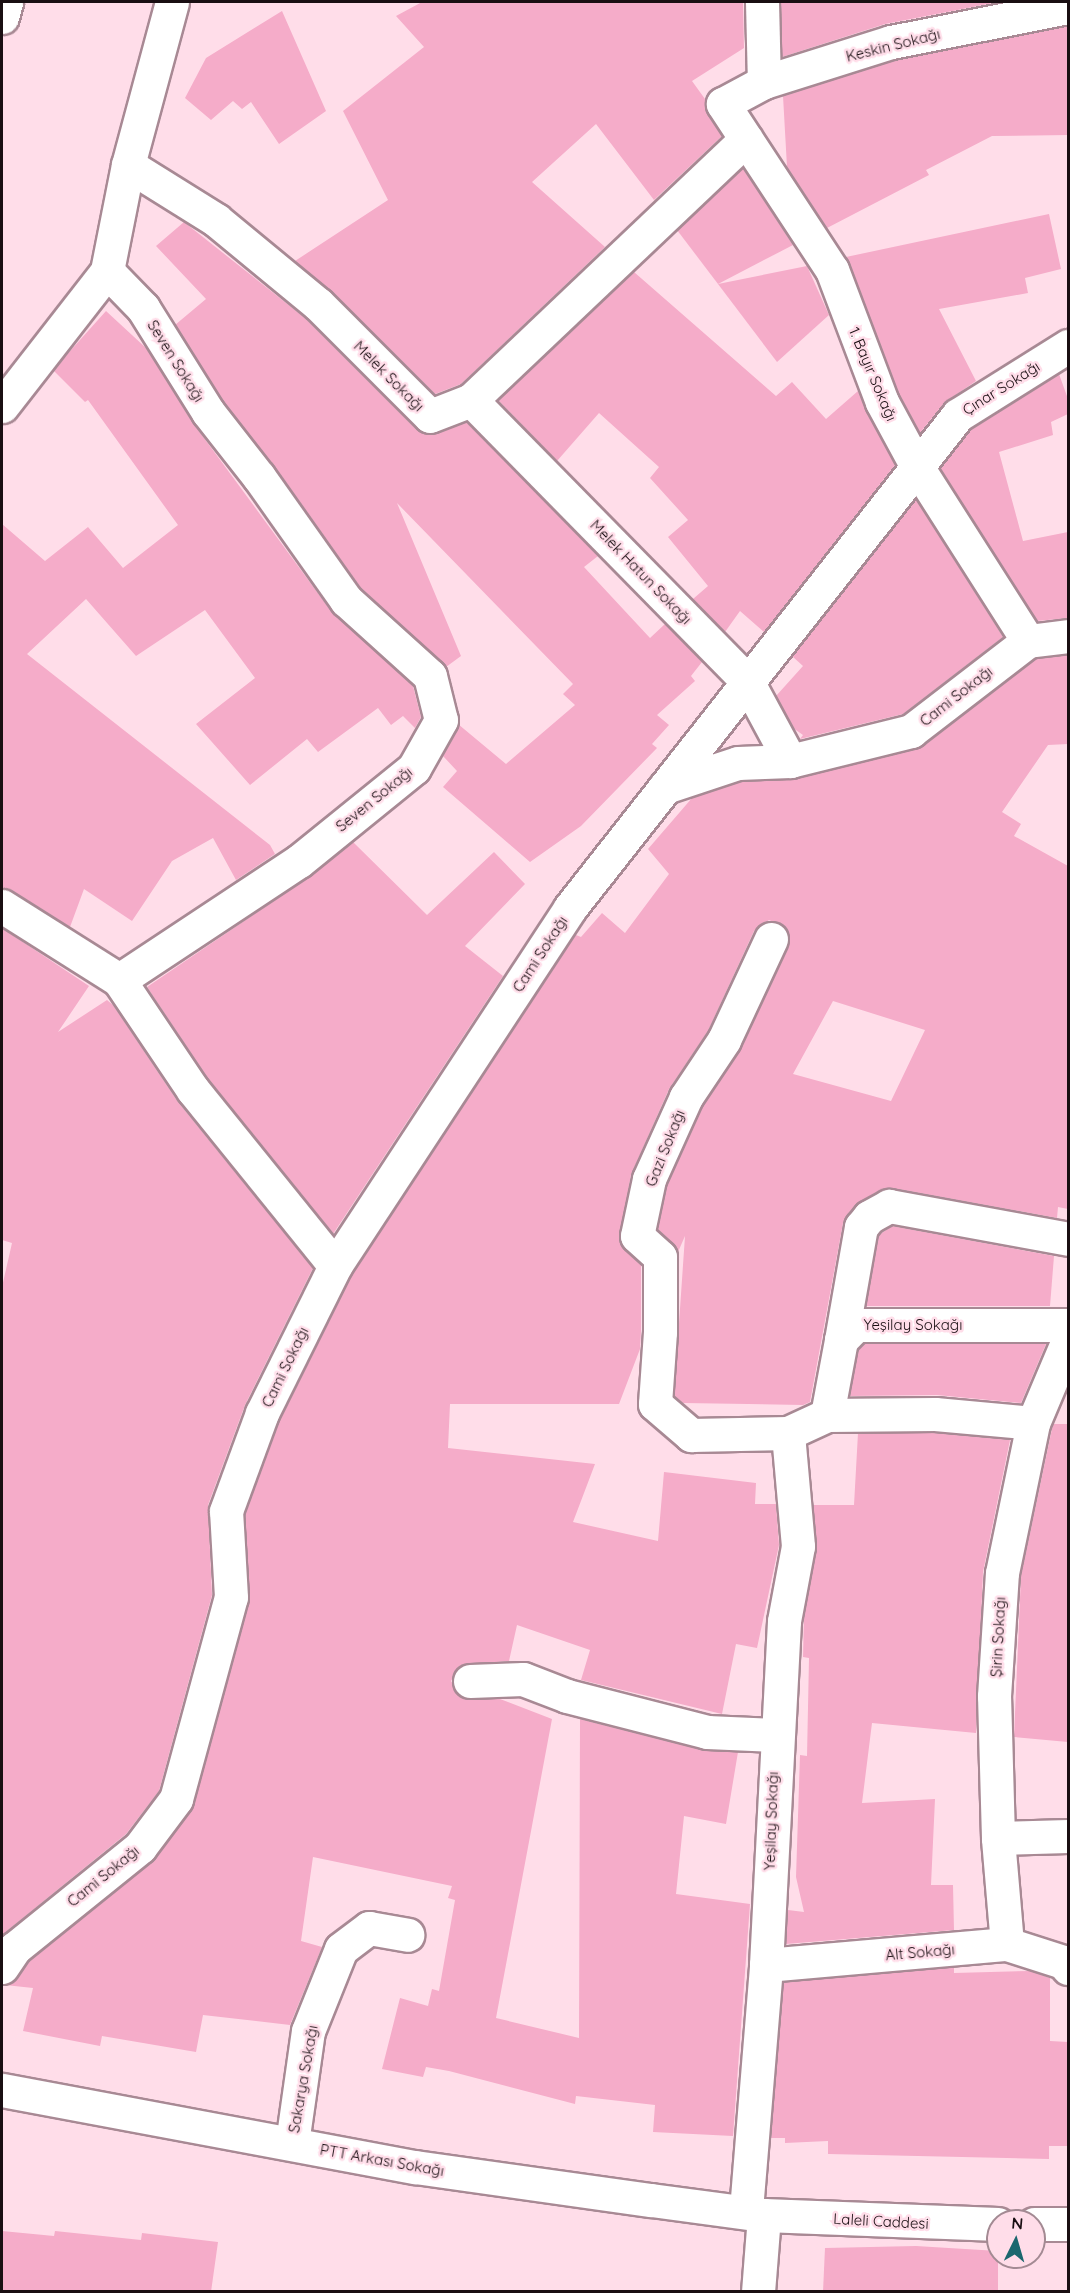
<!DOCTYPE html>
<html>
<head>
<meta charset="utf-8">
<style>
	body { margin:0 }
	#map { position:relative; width:1070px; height:2293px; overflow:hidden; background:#ffdde9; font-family:Quicksand,sans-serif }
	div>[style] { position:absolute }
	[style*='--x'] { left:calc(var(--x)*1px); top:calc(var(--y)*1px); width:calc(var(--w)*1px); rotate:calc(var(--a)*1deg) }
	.building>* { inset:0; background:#f5acc9 }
	.roads { filter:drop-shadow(2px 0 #a88994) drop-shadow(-2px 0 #a88994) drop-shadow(0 2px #a88994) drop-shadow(0 -2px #a88994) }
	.minor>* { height:33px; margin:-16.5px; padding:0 16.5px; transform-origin:16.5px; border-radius:16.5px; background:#fff }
	.tertiary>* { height:33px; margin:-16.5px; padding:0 16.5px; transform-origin:16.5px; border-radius:16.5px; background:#fff }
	span { translate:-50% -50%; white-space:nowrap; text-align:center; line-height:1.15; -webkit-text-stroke:5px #ffdde9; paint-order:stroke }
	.street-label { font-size:15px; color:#190e12 }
	.frame { position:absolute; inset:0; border:3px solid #190e12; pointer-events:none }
	.north { position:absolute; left:986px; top:2209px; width:60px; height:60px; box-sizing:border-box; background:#ffdde9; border:2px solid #a38a93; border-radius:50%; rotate:5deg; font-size:16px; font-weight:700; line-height:24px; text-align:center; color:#190e12 }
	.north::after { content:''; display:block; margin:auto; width:21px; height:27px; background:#1b676e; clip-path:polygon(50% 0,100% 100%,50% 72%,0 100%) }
</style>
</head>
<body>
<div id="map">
	<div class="building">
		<i style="clip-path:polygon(422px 2px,743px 2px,744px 48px,692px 81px,705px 99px,707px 114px,722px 136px,654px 200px,596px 124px,532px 182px,605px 247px,461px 384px,435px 394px,331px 291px,295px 261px,388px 200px,343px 111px,424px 47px,396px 16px)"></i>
		<i style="clip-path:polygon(781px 2px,999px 2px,885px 24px,782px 57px)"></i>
		<i style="clip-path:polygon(282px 11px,326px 111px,279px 144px,251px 102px,242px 109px,233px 101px,211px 120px,185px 98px,206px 58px)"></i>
		<i style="clip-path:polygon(1068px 26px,1068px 135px,992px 136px,926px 170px,929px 175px,827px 228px,787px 167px,783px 96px,896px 60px)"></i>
		<i style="clip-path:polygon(743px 168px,793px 245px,718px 284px,677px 230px)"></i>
		<i style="clip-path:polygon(1049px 214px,1061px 269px,1025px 278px,1028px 293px,939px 309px,976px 381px,944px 403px,920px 433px,899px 394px,846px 257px)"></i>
		<i style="clip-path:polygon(184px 222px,305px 318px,417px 430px,436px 434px,466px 422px,598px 556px,584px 567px,650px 638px,665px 624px,702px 662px,691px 676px,695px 681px,657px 715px,669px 725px,652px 744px,657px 748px,581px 826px,530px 862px,443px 787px,457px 771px,443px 756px,458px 724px,506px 764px,575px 705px,563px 694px,573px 684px,397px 503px,461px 656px,446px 667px,360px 587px,223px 401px,175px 325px,206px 299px,156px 246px)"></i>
		<i style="clip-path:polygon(807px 266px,829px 315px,777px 362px,718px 284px)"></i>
		<i style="clip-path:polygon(634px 272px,776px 396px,792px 382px,826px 419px,858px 391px,895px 465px,764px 632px,740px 611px,725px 632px,693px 599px,708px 586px,668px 537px,688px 520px,650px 478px,659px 467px,599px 413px,557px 461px,498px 400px)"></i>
		<i style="clip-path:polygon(106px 311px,146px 348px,193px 423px,331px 611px,413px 686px,421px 717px,415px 728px,403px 716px,391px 725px,378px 708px,318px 752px,307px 739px,250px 785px,196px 724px,255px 678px,205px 610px,136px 656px,86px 599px,27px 654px,270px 845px,275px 854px,236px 880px,213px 838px,172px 861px,132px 921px,84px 889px,70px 927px,2px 887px,2px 524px,45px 561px,88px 527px,123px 568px,178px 525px,88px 400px,85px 402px,53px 370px)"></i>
		<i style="clip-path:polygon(1059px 374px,1068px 399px,1068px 414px,1051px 422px,1053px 435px,999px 452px,1023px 541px,1068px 532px,1068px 618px,1037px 621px,940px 468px,971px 429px)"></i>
		<i style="clip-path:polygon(916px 499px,1003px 637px,903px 714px,800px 739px,803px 735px,793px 728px,776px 696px,803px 666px,792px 656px)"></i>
		<i style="clip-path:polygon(evenodd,1068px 655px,1068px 744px,1048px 745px,1002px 812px,1021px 824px,1014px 836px,1068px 866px,1068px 1209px,1058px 1207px,1057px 1218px,892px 1188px,880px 1190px,855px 1205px,843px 1223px,810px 1402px,803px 1405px,683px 1403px,674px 1396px,685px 1236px,678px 1252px,658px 1229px,667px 1185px,702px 1106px,741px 1048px,788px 947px,786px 928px,769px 920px,754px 931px,708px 1031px,669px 1089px,631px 1175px,619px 1241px,641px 1265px,641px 1331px,640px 1349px,619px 1404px,450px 1404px,448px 1448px,595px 1464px,573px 1522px,658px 1541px,664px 1472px,756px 1483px,755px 1504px,776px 1504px,779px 1545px,757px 1648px,736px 1644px,722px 1714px,581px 1680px,590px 1650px,517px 1625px,509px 1661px,461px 1665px,451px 1681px,462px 1698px,500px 1699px,552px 1719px,496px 2018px,579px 2038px,580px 1719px,702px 1750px,738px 1752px,726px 1824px,684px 1816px,676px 1894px,750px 1904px,733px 2136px,653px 2132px,655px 2105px,576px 2096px,575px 2104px,449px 2071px,426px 2067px,423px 2077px,382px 2069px,400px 1998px,428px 2006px,432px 1989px,439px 1991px,455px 1900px,448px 1898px,452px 1886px,313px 1857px,301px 1941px,322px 1947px,290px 2025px,203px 2015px,196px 2052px,102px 2036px,100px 2046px,23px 2031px,33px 1988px,5px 1985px,17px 1978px,29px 1961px,152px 1861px,191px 1810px,249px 1602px,245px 1514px,279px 1420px,351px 1275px,572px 940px,576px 935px,581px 937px,602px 913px,625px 933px,669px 874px,648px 849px,692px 798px,741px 782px,794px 779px,916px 749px,1035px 659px,1068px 655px,833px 1001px,925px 1030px,891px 1101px,793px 1074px,833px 1001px)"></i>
		<i style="clip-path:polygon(353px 842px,427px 915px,494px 852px,525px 884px,465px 946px,503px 976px,333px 1234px,208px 1079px,147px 987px,309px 877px)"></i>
		<i style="clip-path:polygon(2px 928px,89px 986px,58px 1032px,107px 1000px,113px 1005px,178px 1102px,313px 1268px,245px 1405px,208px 1505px,212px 1595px,159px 1791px,126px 1834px,2px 1935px,2px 1287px,12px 1243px,2px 1240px)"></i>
		<i style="clip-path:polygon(892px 1226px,1054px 1256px,1050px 1306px,866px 1306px,879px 1235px)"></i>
		<i style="clip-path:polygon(864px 1344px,1046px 1344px,1021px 1403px,937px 1395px,850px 1396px,858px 1349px)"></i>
		<i style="clip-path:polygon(1053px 1424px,1068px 1424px,1068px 1742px,1014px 1737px,1021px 1576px)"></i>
		<i style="clip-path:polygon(858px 1433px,934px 1433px,1010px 1440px,983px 1572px,976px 1733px,872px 1723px,862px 1803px,935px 1799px,931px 1885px,953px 1885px,954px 1930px,786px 1944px,788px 1910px,804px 1912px,796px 1877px,800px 1755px,807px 1756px,809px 1658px,803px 1657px,804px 1615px,816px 1549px,813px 1505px,854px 1505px)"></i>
		<i style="clip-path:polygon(954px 1967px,954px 1973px,1030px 1971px,1050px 1978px,1050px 2041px,1068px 2042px,1068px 2146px,1049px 2146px,1049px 2159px,828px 2154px,828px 2141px,785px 2143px,785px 2138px,771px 2138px,783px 1982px)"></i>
		<i style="clip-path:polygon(2px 2231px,54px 2236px,55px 2231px,141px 2240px,142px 2233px,218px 2242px,211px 2292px,2px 2292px)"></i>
		<i style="clip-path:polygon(916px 2246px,998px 2251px,998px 2292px,823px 2292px,825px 2248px)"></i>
	</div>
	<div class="roads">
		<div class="minor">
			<i style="--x:762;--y:2;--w:80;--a:88.6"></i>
			<i style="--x:2;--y:17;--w:16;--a:-75"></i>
			<i style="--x:128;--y:165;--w:104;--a:32"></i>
			<i style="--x:216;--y:220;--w:132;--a:39.5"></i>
			<i style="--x:318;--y:304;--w:158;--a:45"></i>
			<i style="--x:430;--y:416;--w:44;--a:-21.3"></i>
			<i style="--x:471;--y:400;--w:379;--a:-43.5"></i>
			<i style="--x:107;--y:271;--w:52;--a:45.8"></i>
			<i style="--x:143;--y:308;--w:123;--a:58"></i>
			<i style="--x:208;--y:412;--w:83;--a:51.9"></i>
			<i style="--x:259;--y:477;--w:151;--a:54.7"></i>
			<i style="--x:346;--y:600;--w:113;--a:42.1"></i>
			<i style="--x:430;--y:676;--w:45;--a:76"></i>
			<i style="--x:441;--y:720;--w:55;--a:119.4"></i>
			<i style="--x:414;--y:768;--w:148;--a:141"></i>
			<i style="--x:299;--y:861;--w:216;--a:146.5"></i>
			<i style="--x:119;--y:980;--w:133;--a:56.1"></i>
			<i style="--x:193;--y:1090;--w:226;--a:51.1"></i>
			<i style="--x:471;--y:400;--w:394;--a:45.5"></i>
			<i style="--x:747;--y:681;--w:91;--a:61.7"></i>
			<i style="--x:2;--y:406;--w:171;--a:-52.1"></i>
			<i style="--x:107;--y:271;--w:108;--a:-78.8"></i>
			<i style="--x:128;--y:165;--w:169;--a:-74.9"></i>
			<i style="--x:1028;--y:641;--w:209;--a:-122.5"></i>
			<i style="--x:916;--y:465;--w:72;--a:-118.4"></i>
			<i style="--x:882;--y:402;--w:141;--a:-110.7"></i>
			<i style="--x:832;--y:270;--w:199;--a:-123.3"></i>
			<i style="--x:723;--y:104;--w:47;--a:-28.2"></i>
			<i style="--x:764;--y:82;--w:133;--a:-17.5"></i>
			<i style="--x:891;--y:42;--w:180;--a:-11.2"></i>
			<i style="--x:665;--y:787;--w:77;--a:-18.2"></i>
			<i style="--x:738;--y:763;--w:52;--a:-2.2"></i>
			<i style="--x:790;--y:761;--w:125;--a:-13.9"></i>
			<i style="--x:911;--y:731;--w:148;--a:-37.6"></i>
			<i style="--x:1028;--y:641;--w:40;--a:-7.1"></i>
			<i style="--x:2;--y:906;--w:138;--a:32.3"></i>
			<i style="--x:771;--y:939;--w:111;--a:115"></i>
			<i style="--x:724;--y:1040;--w:69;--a:123.7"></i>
			<i style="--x:686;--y:1097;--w:90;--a:114.3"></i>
			<i style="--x:649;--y:1179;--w:58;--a:101.9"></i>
			<i style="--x:637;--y:1236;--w:31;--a:42"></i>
			<i style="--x:660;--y:1257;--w:75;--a:90"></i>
			<i style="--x:660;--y:1332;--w:72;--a:94"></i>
			<i style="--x:655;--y:1404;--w:48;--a:40.7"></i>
			<i style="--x:691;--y:1435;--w:97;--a:-1.2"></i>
			<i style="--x:788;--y:1433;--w:43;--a:-24.8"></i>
			<i style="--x:827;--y:1415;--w:108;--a:-0.5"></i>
			<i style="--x:935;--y:1414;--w:98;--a:5.2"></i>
			<i style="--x:841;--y:1340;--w:115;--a:-80"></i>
			<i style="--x:861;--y:1227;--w:13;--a:-51"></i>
			<i style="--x:869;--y:1217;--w:23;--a:-29"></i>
			<i style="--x:889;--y:1206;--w:182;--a:10.4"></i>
			<i style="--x:827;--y:1415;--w:76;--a:-79.4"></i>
			<i style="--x:841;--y:1340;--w:21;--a:-45"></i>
			<i style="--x:856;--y:1325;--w:212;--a:0"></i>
			<i style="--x:470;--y:1681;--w:53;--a:-2.2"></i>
			<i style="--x:523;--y:1679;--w:47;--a:21.1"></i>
			<i style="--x:567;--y:1696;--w:145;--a:14.4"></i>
			<i style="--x:707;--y:1732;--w:68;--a:2.5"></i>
			<i style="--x:998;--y:1838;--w:70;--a:-1.6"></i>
			<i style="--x:1007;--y:1944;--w:106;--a:-94.9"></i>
			<i style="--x:998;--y:1838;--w:142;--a:-91.6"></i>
			<i style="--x:994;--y:1696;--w:123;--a:-86.3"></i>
			<i style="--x:1002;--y:1573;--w:153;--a:-78.3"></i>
			<i style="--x:1033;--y:1423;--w:90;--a:-67.1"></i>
			<i style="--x:766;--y:1965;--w:242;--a:-5"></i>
			<i style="--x:1007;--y:1944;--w:59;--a:17.8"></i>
			<i style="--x:1063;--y:1962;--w:8;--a:50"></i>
			<i style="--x:2;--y:1967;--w:23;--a:-56"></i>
			<i style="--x:15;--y:1948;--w:161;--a:-38.9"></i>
			<i style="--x:140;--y:1847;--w:60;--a:-53.1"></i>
			<i style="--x:176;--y:1799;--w:209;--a:-74.8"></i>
			<i style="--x:231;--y:1597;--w:86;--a:-93.3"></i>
			<i style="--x:226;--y:1511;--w:104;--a:-69.8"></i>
			<i style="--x:262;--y:1413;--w:164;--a:-63.6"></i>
			<i style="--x:335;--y:1266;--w:428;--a:-56.7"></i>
			<i style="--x:570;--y:908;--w:627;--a:-51.8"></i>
			<i style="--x:958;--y:415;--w:130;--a:-32.1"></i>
			<i style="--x:292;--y:2143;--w:113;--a:-81.9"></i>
			<i style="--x:308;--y:2031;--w:88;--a:-68.1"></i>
			<i style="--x:341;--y:1949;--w:35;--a:-37"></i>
			<i style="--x:369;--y:1928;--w:39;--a:10"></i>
			<i style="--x:746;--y:2210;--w:246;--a:-85.3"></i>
			<i style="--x:766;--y:1965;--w:344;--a:-87"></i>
			<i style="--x:784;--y:1621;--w:76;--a:-79.4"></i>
			<i style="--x:798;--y:1546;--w:113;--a:-95.1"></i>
			<i style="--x:758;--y:2292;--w:77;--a:-85.5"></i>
		</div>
		<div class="tertiary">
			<i style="--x:2;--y:2090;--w:420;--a:10.6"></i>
			<i style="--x:415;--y:2167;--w:238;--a:8"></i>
			<i style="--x:651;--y:2200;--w:114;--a:7.6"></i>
			<i style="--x:764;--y:2215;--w:234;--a:2.2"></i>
			<i style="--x:1034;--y:2224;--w:34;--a:0"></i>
		</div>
	</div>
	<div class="street-label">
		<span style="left:893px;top:45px;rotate:-14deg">Keskin Sokağı</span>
		<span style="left:176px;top:361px;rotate:58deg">Seven Sokağı</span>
		<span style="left:873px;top:374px;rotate:67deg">1. Bayır Sokağı</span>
		<span style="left:389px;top:376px;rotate:45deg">Melek Sokağı</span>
		<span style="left:1001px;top:388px;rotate:-32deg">Çınar Sokağı</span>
		<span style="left:641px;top:572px;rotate:46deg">Melek Hatun Sokağı</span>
		<span style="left:956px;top:696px;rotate:-38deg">Cami Sokağı</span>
		<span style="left:374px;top:799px;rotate:-39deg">Seven Sokağı</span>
		<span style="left:540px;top:954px;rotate:-57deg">Cami Sokağı</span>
		<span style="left:665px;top:1148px;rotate:-68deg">Gazi Sokağı</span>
		<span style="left:913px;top:1325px">Yeşilay Sokağı</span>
		<span style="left:285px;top:1367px;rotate:-64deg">Cami Sokağı</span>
		<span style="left:998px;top:1637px;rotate:-87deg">Şirin Sokağı</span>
		<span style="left:771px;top:1821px;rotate:-88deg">Yeşilay Sokağı</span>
		<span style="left:103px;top:1876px;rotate:-39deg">Cami Sokağı</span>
		<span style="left:920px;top:1952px;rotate:-5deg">Alt Sokağı</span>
		<span style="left:303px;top:2079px;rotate:-80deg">Sakarya Sokağı</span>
		<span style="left:382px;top:2160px;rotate:10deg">PTT Arkası Sokağı</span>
		<span style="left:881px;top:2221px;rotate:3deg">Laleli Caddesi</span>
	</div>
	<div class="frame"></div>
	<div class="north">N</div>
</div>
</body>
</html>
